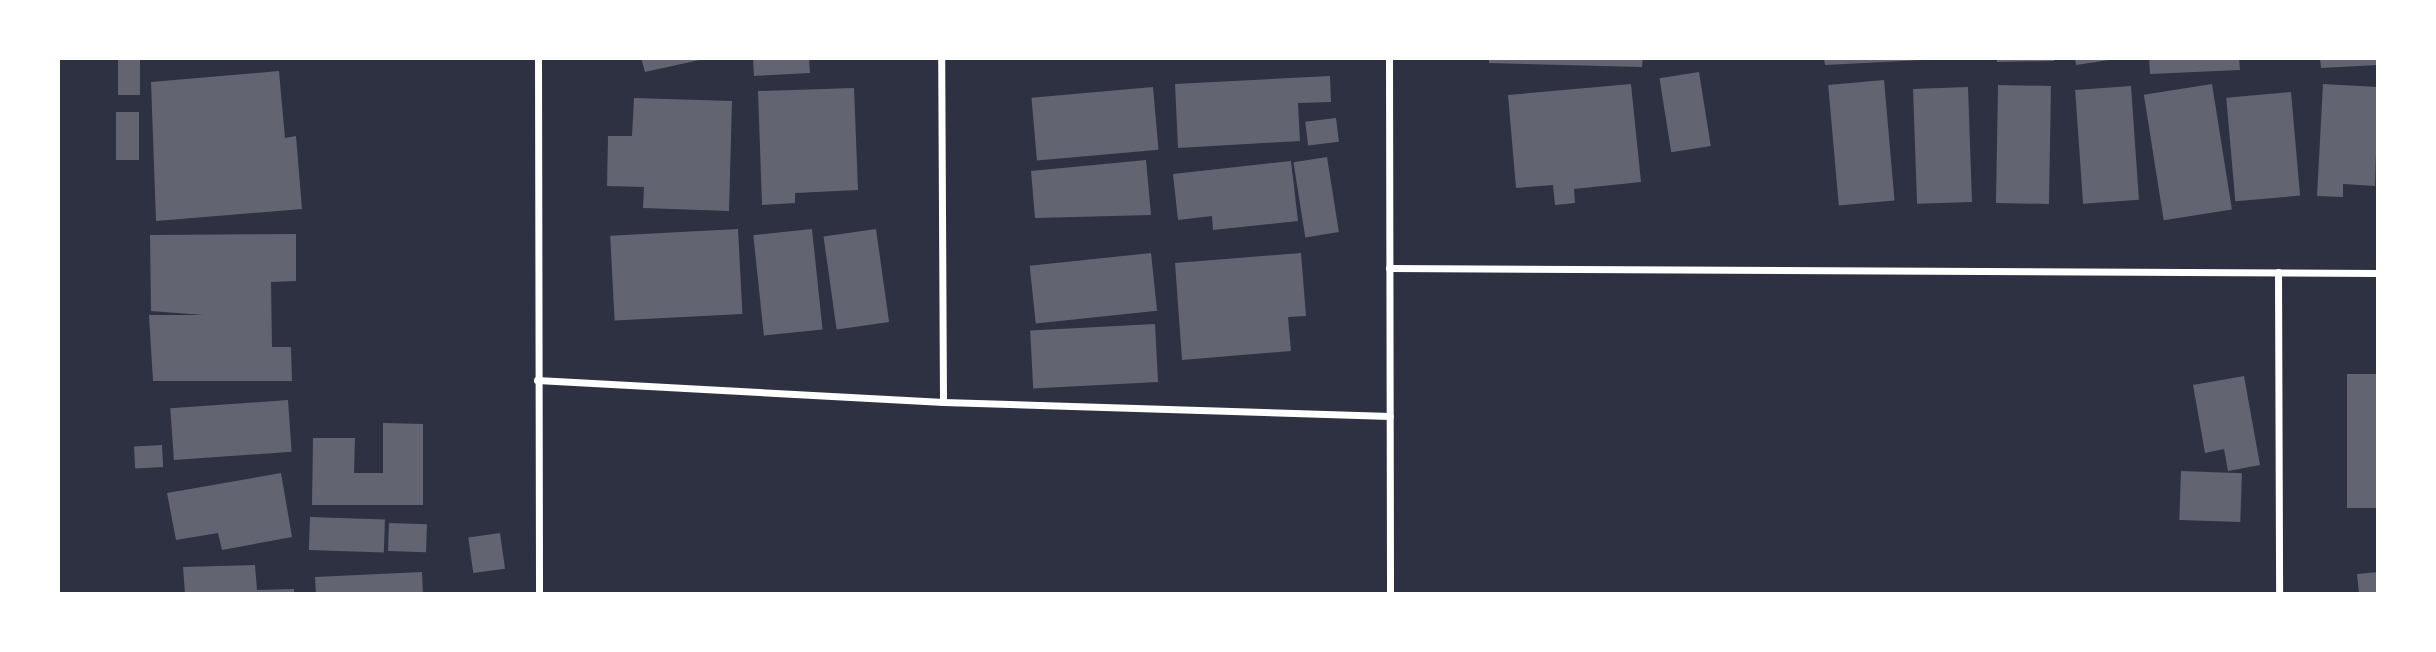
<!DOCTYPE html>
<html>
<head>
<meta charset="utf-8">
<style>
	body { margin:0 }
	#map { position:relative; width:2436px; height:652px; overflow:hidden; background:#2d3142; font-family:"Nunito Sans",sans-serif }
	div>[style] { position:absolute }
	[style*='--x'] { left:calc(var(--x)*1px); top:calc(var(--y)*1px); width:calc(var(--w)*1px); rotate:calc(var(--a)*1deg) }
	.building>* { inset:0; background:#626471; transform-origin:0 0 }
	.minor>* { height:7px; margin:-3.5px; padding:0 3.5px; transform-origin:3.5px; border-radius:3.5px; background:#fff }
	span { translate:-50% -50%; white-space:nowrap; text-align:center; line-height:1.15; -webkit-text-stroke:5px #fff; paint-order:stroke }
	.frame { position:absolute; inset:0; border:60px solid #fff; pointer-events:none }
</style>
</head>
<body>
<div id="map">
	<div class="building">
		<i style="left:118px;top:58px;width:22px;height:37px"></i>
		<i style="clip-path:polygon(641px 58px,704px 58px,704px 59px,645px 72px)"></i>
		<i style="clip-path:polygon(753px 58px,809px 58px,810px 73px,754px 76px)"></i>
		<i style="clip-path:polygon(1489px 58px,1643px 58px,1642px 67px,1489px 63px)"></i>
		<i style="clip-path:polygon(1824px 58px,1923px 58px,1923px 60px,1825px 65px)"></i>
		<i style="clip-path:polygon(1997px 58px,2054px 58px,2054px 61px,1997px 62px)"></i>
		<i style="clip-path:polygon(2075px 58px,2116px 58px,2116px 59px,2076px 65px)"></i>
		<i style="clip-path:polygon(2149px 58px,2239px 58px,2240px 70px,2150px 74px)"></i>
		<i style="clip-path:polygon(2320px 58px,2378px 58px,2378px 65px,2321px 68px)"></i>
		<i style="clip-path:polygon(279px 71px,285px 138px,296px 136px,302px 209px,156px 221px,151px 82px)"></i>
		<i style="left:1699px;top:72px;width:75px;height:40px;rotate:81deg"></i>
		<i style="clip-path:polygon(1330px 76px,1331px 102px,1298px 103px,1300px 141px,1178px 148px,1175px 84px)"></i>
		<i style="left:1884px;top:80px;width:121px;height:56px;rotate:85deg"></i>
		<i style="clip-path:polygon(1631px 84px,1641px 182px,1574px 189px,1575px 203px,1555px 205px,1553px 185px,1516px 188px,1508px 95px)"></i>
		<i style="left:2212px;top:84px;width:127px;height:69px;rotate:81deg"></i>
		<i style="clip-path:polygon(2323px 84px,2378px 87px,2375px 186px,2343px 184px,2343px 197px,2317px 196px)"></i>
		<i style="left:1998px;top:85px;width:53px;height:118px;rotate:1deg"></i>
		<i style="left:2131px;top:86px;width:114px;height:56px;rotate:86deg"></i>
		<i style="left:1153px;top:87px;width:63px;height:122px;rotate:85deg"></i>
		<i style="left:1968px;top:87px;width:115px;height:55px;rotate:88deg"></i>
		<i style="clip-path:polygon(854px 88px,858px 190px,795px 193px,795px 203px,762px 205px,758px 91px)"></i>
		<i style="left:2291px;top:92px;width:104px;height:65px;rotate:85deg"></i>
		<i style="clip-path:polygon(634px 98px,732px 101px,729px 211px,643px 208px,644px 187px,607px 186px,608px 136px,632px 136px)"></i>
		<i style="left:116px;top:112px;width:23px;height:48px"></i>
		<i style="left:1336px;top:118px;width:24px;height:31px;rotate:83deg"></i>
		<i style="left:1327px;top:157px;width:76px;height:34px;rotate:81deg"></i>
		<i style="clip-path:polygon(1146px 160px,1151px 215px,1035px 218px,1031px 171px)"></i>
		<i style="clip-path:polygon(1291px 161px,1298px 221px,1213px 230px,1212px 216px,1178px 220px,1173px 174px)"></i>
		<i style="left:738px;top:229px;width:85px;height:128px;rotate:87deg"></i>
		<i style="left:812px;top:229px;width:101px;height:59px;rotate:84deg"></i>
		<i style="left:876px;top:229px;width:94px;height:53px;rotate:82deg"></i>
		<i style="clip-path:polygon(296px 234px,296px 281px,271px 282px,272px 347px,291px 347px,292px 381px,153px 381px,149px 315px,203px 315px,151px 311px,150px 235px)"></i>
		<i style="left:1151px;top:253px;width:58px;height:122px;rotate:84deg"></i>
		<i style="clip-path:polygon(1301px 253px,1306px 316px,1288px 317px,1291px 351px,1182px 360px,1175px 263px)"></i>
		<i style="left:1155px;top:324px;width:58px;height:125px;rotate:87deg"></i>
		<i style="left:2347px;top:374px;width:31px;height:134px"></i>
		<i style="clip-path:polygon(2244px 376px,2260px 465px,2228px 471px,2224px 449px,2205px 453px,2193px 385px)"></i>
		<i style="left:288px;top:400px;width:52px;height:118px;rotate:86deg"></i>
		<i style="clip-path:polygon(383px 423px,423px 424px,423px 505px,312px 505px,313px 438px,355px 438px,354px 473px,383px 473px)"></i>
		<i style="left:162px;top:445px;width:22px;height:28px;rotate:87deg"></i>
		<i style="left:2181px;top:471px;width:61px;height:49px;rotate:2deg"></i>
		<i style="clip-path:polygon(281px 473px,292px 537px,222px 550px,218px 533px,176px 540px,167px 493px)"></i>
		<i style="left:310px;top:517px;width:75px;height:33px;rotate:2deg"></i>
		<i style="left:389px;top:523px;width:38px;height:28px;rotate:2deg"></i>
		<i style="left:500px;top:533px;width:36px;height:32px;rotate:82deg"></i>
		<i style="clip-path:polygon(255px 565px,257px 590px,294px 589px,294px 594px,185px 594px,183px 567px)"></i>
		<i style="clip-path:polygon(422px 572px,423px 594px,316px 594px,315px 577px)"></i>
		<i style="clip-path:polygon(2378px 572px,2378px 594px,2359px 594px,2357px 574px)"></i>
	</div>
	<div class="minor">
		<i style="--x:538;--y:58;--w:536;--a:89.89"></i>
		<i style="--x:1389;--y:58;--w:536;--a:89.89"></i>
		<i style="--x:1389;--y:268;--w:989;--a:0.29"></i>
		<i style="--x:2278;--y:272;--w:322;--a:89.8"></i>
		<i style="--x:537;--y:380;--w:407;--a:3.1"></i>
		<i style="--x:943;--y:402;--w:344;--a:-90.3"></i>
		<i style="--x:943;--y:402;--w:447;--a:1.8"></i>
	</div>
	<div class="frame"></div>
</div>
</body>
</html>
